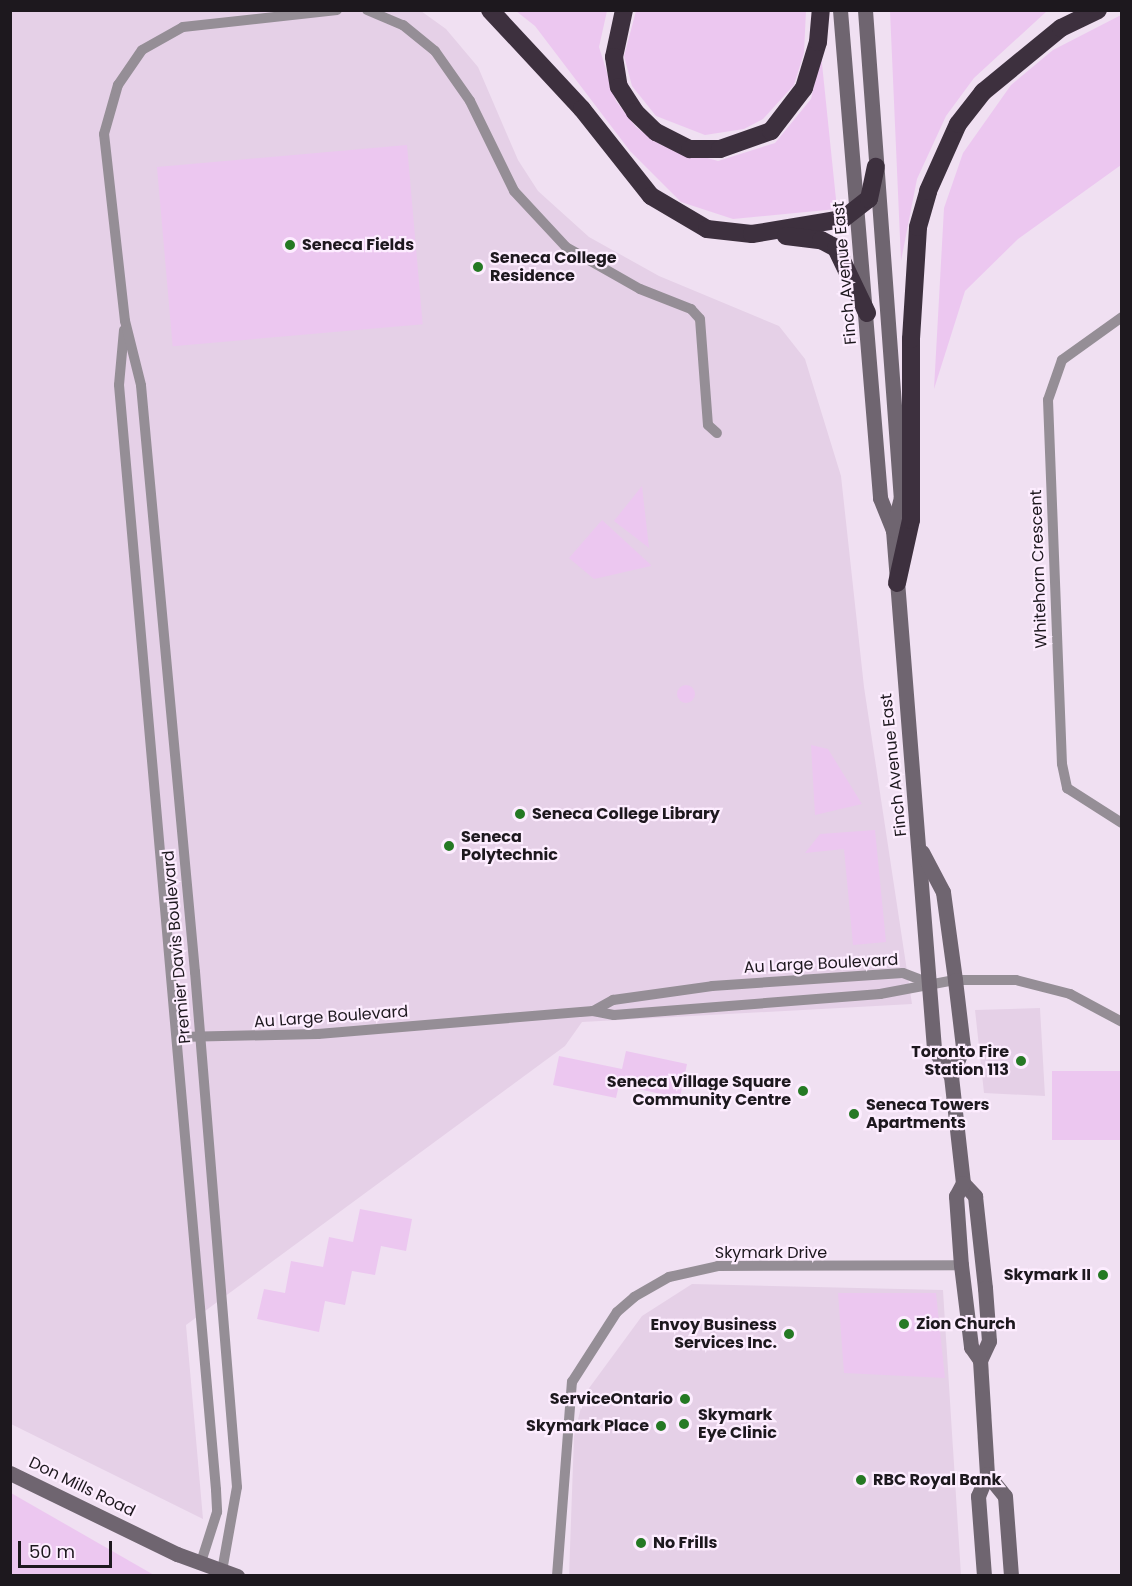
<!DOCTYPE html>
<html>
<head>
<meta charset="utf-8">
<style>
	body { margin:0 }
	#map { position:relative; width:1132px; height:1586px; overflow:hidden; background:#f0e0f2; font-family:Poppins,sans-serif }
	div>[style] { position:absolute }
	[style*='--x'] { left:calc(var(--x)*1px); top:calc(var(--y)*1px); width:calc(var(--w)*1px); rotate:calc(var(--a)*1deg) }
	.built>* { inset:0; background:#e5d0e7 }
	.green>* { inset:0; background:#ecc7f0; transform-origin:0 0 }
	.round { border-radius:50% }
	.street>* { height:10px; margin:-5px; padding:0 5px; transform-origin:5px; border-radius:5px; background:#958e96 }
	.secondary>* { height:15px; margin:-7.5px; padding:0 7.5px; transform-origin:7.5px; border-radius:7.5px; background:#6f6570 }
	.highway>* { height:18px; margin:-9px; padding:0 9px; transform-origin:9px; border-radius:9px; background:#3d303e }
	.dots>* { width:16px; height:16px; translate:-50% -50%; box-sizing:border-box; border:3px solid #fdedff; border-radius:50% }
	span { translate:-50% -50%; white-space:nowrap; text-align:center; line-height:1.15; -webkit-text-stroke:4.5px #fdedff; paint-order:stroke }
	.poi-label { font-size:16px; color:#1d181e; font-weight:700 }
	.left { translate:0 -50%; text-align:left }
	.right { translate:-100% -50%; text-align:right }
	.street-label { font-size:16px; color:#1d181e }
	.frame { position:absolute; inset:0; border:12px solid #1d181e; pointer-events:none }
	.scale { position:absolute; left:18px; top:1541px; width:94px; height:27px; box-sizing:border-box; border:3px solid #1d181e; border-top:0; padding-left:8px; font-size:18px; line-height:21px; white-space:nowrap; color:#1d181e; -webkit-text-stroke:4px #fdedff; paint-order:stroke }
</style>
</head>
<body>
<div id="map">
	<div class="built">
		<i style="clip-path:polygon(10px 11px,421px 11px,446px 29px,478px 67px,518px 160px,538px 191px,589px 237px,659px 276px,779px 326px,805px 359px,841px 476px,864px 687px,912px 1004px,582px 1022px,565px 1046px,186px 1325px,203px 1519px,11px 1424px)"></i>
		<i style="clip-path:polygon(1040px 1008px,1045px 1096px,984px 1093px,975px 1010px)"></i>
		<i style="clip-path:polygon(692px 1284px,943px 1290px,961px 1575px,569px 1576px,574px 1436px,584px 1395px,642px 1316px)"></i>
	</div>
	<div class="green">
		<i style="clip-path:polygon(516px 11px,607px 11px,599px 47px,616px 101px,636px 127px,661px 145px,718px 161px,775px 143px,811px 99px,821px 54px,837px 209px,733px 219px,681px 202px,630px 151px,535px 26px)"></i>
		<i style="clip-path:polygon(636px 11px,806px 11px,804px 53px,794px 85px,763px 119px,744px 129px,705px 135px,656px 116px,632px 86px,624px 56px)"></i>
		<i style="clip-path:polygon(890px 11px,1047px 11px,974px 78px,946px 116px,917px 179px,901px 261px)"></i>
		<i style="clip-path:polygon(1121px 15px,1121px 165px,1018px 239px,965px 291px,934px 389px,944px 208px,963px 153px,1011px 85px,1053px 50px)"></i>
		<i style="left:407px;top:145px;width:180px;height:251px;rotate:85deg"></i>
		<i style="clip-path:polygon(642px 486px,649px 548px,614px 521px)"></i>
		<i style="clip-path:polygon(602px 520px,651px 565px,651px 566px,594px 579px,569px 558px)"></i>
		<i class="round" style="left:677px;top:685px;width:18px;height:18px"></i>
		<i style="clip-path:polygon(811px 745px,828px 749px,862px 804px,815px 815px)"></i>
		<i style="clip-path:polygon(875px 830px,886px 942px,853px 945px,844px 849px,805px 853px,820px 834px)"></i>
		<i style="clip-path:polygon(626px 1051px,687px 1064px,680px 1098px,619px 1085px,616px 1098px,553px 1085px,559px 1056px,622px 1069px)"></i>
		<i style="left:1121px;top:1071px;width:69px;height:69px;rotate:90deg"></i>
		<i style="clip-path:polygon(360px 1209px,412px 1219px,406px 1251px,381px 1246px,375px 1275px,352px 1271px,345px 1305px,325px 1301px,319px 1332px,257px 1319px,264px 1289px,285px 1293px,291px 1261px,323px 1267px,329px 1237px,353px 1242px)"></i>
		<i style="clip-path:polygon(838px 1293px,936px 1293px,945px 1378px,844px 1373px)"></i>
		<i style="clip-path:polygon(10px 1493px,11px 1493px,154px 1575px,11px 1575px)"></i>
	</div>
	<div class="street">
		<i style="--x:367;--y:10;--w:39;--a:23"></i>
		<i style="--x:403;--y:25;--w:41;--a:39.1"></i>
		<i style="--x:435;--y:51;--w:61;--a:55"></i>
		<i style="--x:470;--y:101;--w:100;--a:63.9"></i>
		<i style="--x:514;--y:191;--w:76;--a:47.1"></i>
		<i style="--x:566;--y:247;--w:85;--a:29.6"></i>
		<i style="--x:640;--y:289;--w:55;--a:21.4"></i>
		<i style="--x:691;--y:309;--w:13;--a:48"></i>
		<i style="--x:700;--y:319;--w:106;--a:85.7"></i>
		<i style="--x:708;--y:425;--w:12;--a:42"></i>
		<i style="--x:1122;--y:317;--w:74;--a:144.4"></i>
		<i style="--x:1062;--y:360;--w:42;--a:109.3"></i>
		<i style="--x:1048;--y:400;--w:364;--a:87.8"></i>
		<i style="--x:1062;--y:764;--w:25;--a:78"></i>
		<i style="--x:1067;--y:788;--w:65;--a:32.5"></i>
		<i style="--x:124;--y:330;--w:55;--a:95.2"></i>
		<i style="--x:119;--y:385;--w:1109;--a:84.98"></i>
		<i style="--x:216;--y:1490;--w:22;--a:87"></i>
		<i style="--x:217;--y:1512;--w:52;--a:107.7"></i>
		<i style="--x:593;--y:1011;--w:23;--a:-29"></i>
		<i style="--x:613;--y:1000;--w:100;--a:-8"></i>
		<i style="--x:712;--y:986;--w:191;--a:-3.9"></i>
		<i style="--x:903;--y:973;--w:28;--a:21"></i>
		<i style="--x:178;--y:1037;--w:140;--a:-1.2"></i>
		<i style="--x:318;--y:1034;--w:276;--a:-4.8"></i>
		<i style="--x:593;--y:1011;--w:21;--a:11"></i>
		<i style="--x:614;--y:1015;--w:267;--a:-4.5"></i>
		<i style="--x:880;--y:994;--w:76;--a:-10.6"></i>
		<i style="--x:955;--y:980;--w:61;--a:0"></i>
		<i style="--x:1016;--y:980;--w:56;--a:14.5"></i>
		<i style="--x:1070;--y:994;--w:59;--a:28.3"></i>
		<i style="--x:222;--y:1571;--w:85;--a:-79.9"></i>
		<i style="--x:237;--y:1487;--w:517;--a:-94.66"></i>
		<i style="--x:195;--y:972;--w:589;--a:-95.26"></i>
		<i style="--x:141;--y:385;--w:66;--a:-104"></i>
		<i style="--x:125;--y:321;--w:188;--a:-96.4"></i>
		<i style="--x:104;--y:134;--w:51;--a:-74.1"></i>
		<i style="--x:118;--y:85;--w:42;--a:-55.6"></i>
		<i style="--x:142;--y:50;--w:47;--a:-29.3"></i>
		<i style="--x:183;--y:27;--w:155;--a:-6.3"></i>
		<i style="--x:557;--y:1576;--w:195;--a:-85.6"></i>
		<i style="--x:572;--y:1382;--w:83;--a:-57.3"></i>
		<i style="--x:617;--y:1312;--w:23;--a:-41"></i>
		<i style="--x:634;--y:1297;--w:40;--a:-29.7"></i>
		<i style="--x:669;--y:1277;--w:50;--a:-12.7"></i>
		<i style="--x:718;--y:1266;--w:243;--a:-0.2"></i>
	</div>
	<div class="secondary">
		<i style="--x:840;--y:10;--w:490;--a:85.3"></i>
		<i style="--x:880;--y:498;--w:35;--a:68"></i>
		<i style="--x:893;--y:530;--w:521;--a:85.48"></i>
		<i style="--x:934;--y:1049;--w:32;--a:58"></i>
		<i style="--x:951;--y:1076;--w:108;--a:83.6"></i>
		<i style="--x:963;--y:1183;--w:18;--a:47"></i>
		<i style="--x:975;--y:1196;--w:93;--a:83.8"></i>
		<i style="--x:985;--y:1288;--w:53;--a:85.7"></i>
		<i style="--x:989;--y:1341;--w:21;--a:115"></i>
		<i style="--x:980;--y:1360;--w:114;--a:86.5"></i>
		<i style="--x:987;--y:1474;--w:24;--a:112"></i>
		<i style="--x:978;--y:1496;--w:80;--a:85.7"></i>
		<i style="--x:865;--y:10;--w:488;--a:85.8"></i>
		<i style="--x:901;--y:497;--w:34;--a:104"></i>
		<i style="--x:922;--y:852;--w:45;--a:62.3"></i>
		<i style="--x:943;--y:892;--w:89;--a:82.2"></i>
		<i style="--x:955;--y:980;--w:67;--a:83.2"></i>
		<i style="--x:963;--y:1047;--w:31;--a:112"></i>
		<i style="--x:963;--y:1183;--w:15;--a:118"></i>
		<i style="--x:956;--y:1196;--w:69;--a:85.9"></i>
		<i style="--x:961;--y:1265;--w:83;--a:83"></i>
		<i style="--x:971;--y:1347;--w:16;--a:55"></i>
		<i style="--x:10;--y:1473;--w:186;--a:25.9"></i>
		<i style="--x:177;--y:1554;--w:64;--a:20.1"></i>
		<i style="--x:987;--y:1474;--w:28;--a:51"></i>
		<i style="--x:1005;--y:1496;--w:80;--a:85.7"></i>
	</div>
	<div class="highway">
		<i style="--x:490;--y:10;--w:135;--a:47.1"></i>
		<i style="--x:582;--y:109;--w:111;--a:51.6"></i>
		<i style="--x:651;--y:196;--w:65;--a:30.5"></i>
		<i style="--x:707;--y:229;--w:45;--a:6.3"></i>
		<i style="--x:752;--y:234;--w:92;--a:-9.4"></i>
		<i style="--x:843;--y:219;--w:33;--a:-38"></i>
		<i style="--x:869;--y:199;--w:33;--a:-78"></i>
		<i style="--x:624;--y:10;--w:48;--a:102"></i>
		<i style="--x:614;--y:57;--w:30;--a:81"></i>
		<i style="--x:619;--y:87;--w:30;--a:57"></i>
		<i style="--x:635;--y:112;--w:29;--a:44"></i>
		<i style="--x:656;--y:132;--w:38;--a:27"></i>
		<i style="--x:690;--y:149;--w:30;--a:0"></i>
		<i style="--x:720;--y:149;--w:54;--a:-19.4"></i>
		<i style="--x:771;--y:131;--w:54;--a:-52.5"></i>
		<i style="--x:804;--y:88;--w:48;--a:-73.1"></i>
		<i style="--x:818;--y:42;--w:32;--a:-85"></i>
		<i style="--x:786;--y:236;--w:35;--a:7"></i>
		<i style="--x:821;--y:240;--w:17;--a:28"></i>
		<i style="--x:836;--y:248;--w:72;--a:64.5"></i>
		<i style="--x:897;--y:583;--w:65;--a:-77.5"></i>
		<i style="--x:911;--y:520;--w:181;--a:-90"></i>
		<i style="--x:911;--y:339;--w:112;--a:-86.4"></i>
		<i style="--x:918;--y:227;--w:37;--a:-74"></i>
		<i style="--x:928;--y:191;--w:73;--a:-65.9"></i>
		<i style="--x:958;--y:124;--w:41;--a:-52"></i>
		<i style="--x:983;--y:92;--w:101;--a:-39.4"></i>
		<i style="--x:1061;--y:28;--w:41;--a:-25.9"></i>
	</div>
	<div class="dots">
		<i style="left:290px;top:245px;background:#257924"></i>
		<i style="left:478px;top:267px;background:#257924"></i>
		<i style="left:520px;top:814px;background:#257924"></i>
		<i style="left:449px;top:846px;background:#257924"></i>
		<i style="left:1021px;top:1061px;background:#257924"></i>
		<i style="left:803px;top:1091px;background:#257924"></i>
		<i style="left:854px;top:1114px;background:#257924"></i>
		<i style="left:1103px;top:1275px;background:#257924"></i>
		<i style="left:904px;top:1324px;background:#257924"></i>
		<i style="left:789px;top:1334px;background:#257924"></i>
		<i style="left:685px;top:1399px;background:#257924"></i>
		<i style="left:684px;top:1424px;background:#257924"></i>
		<i style="left:661px;top:1426px;background:#257924"></i>
		<i style="left:861px;top:1480px;background:#257924"></i>
		<i style="left:641px;top:1543px;background:#257924"></i>
	</div>
	<div class="poi-label">
		<span class="left" style="left:302px;top:245px">Seneca Fields</span>
		<span class="left" style="left:490px;top:267px">Seneca College<br>Residence</span>
		<span class="left" style="left:532px;top:814px">Seneca College Library</span>
		<span class="left" style="left:461px;top:846px">Seneca<br>Polytechnic</span>
		<span class="right" style="left:1009px;top:1061px">Toronto Fire<br>Station 113</span>
		<span class="right" style="left:791px;top:1091px">Seneca Village Square<br>Community Centre</span>
		<span class="left" style="left:866px;top:1114px">Seneca Towers<br>Apartments</span>
		<span class="right" style="left:1091px;top:1275px">Skymark II</span>
		<span class="left" style="left:916px;top:1324px">Zion Church</span>
		<span class="right" style="left:777px;top:1334px">Envoy Business<br>Services Inc.</span>
		<span class="right" style="left:673px;top:1399px">ServiceOntario</span>
		<span class="left" style="left:698px;top:1424px">Skymark<br>Eye Clinic</span>
		<span class="right" style="left:649px;top:1426px">Skymark Place</span>
		<span class="left" style="left:873px;top:1480px">RBC Royal Bank</span>
		<span class="left" style="left:653px;top:1543px">No Frills</span>
	</div>
	<div class="street-label">
		<span style="left:845px;top:273px;rotate:-95deg">Finch Avenue East</span>
		<span style="left:1039px;top:569px;rotate:-92deg">Whitehorn Crescent</span>
		<span style="left:894px;top:765px;rotate:-96deg">Finch Avenue East</span>
		<span style="left:177px;top:947px;rotate:-95deg">Premier Davis Boulevard</span>
		<span style="left:821px;top:964px;rotate:-3deg">Au Large Boulevard</span>
		<span style="left:331px;top:1017px;rotate:-4deg">Au Large Boulevard</span>
		<span style="left:771px;top:1253px">Skymark Drive</span>
		<span style="left:82px;top:1487px;rotate:26deg">Don Mills Road</span>
	</div>
	<div class="frame"></div>
	<div class="scale">50 m</div>
</div>
</body>
</html>
